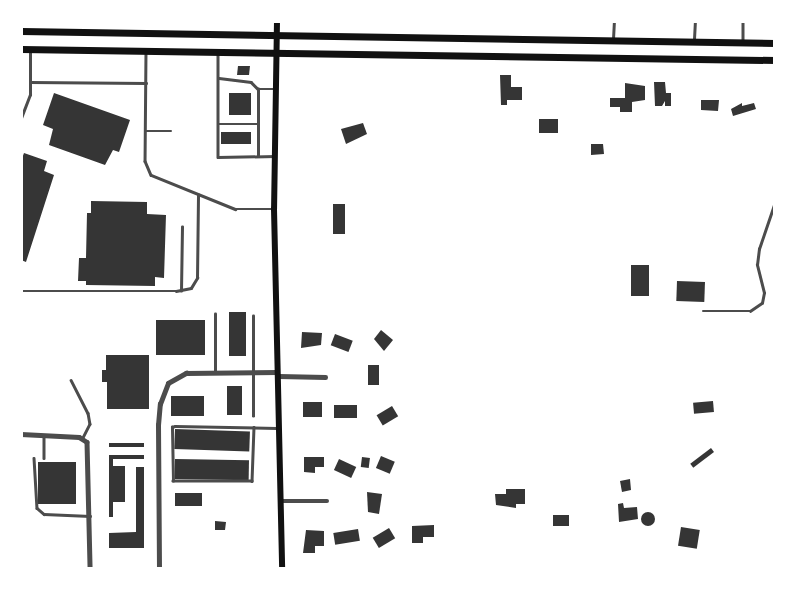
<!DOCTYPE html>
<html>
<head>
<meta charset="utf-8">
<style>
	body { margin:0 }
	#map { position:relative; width:796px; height:590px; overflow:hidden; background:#fff; font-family:"Fira Sans Condensed",sans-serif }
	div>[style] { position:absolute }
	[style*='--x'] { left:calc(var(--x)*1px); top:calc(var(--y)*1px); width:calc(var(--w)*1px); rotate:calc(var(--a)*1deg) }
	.building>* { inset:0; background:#353535; transform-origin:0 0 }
	.round { border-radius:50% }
	.service>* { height:2.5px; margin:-1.25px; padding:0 1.25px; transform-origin:1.25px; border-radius:1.25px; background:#4c4c4c }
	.minor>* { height:4.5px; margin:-2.25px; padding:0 2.25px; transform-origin:2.25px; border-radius:2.25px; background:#4c4c4c }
	.secondary>* { height:6px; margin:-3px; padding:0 3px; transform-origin:3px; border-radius:3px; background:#111 }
	.primary>* { height:7px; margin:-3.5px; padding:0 3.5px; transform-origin:3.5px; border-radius:3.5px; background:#111 }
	span { translate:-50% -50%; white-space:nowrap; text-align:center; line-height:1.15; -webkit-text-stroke:7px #fff; paint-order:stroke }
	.frame { position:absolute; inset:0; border:23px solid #fff; pointer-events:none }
</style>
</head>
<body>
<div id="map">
	<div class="building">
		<i style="clip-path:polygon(238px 66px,250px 66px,249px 75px,237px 75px)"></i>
		<i style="clip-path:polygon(500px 75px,511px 75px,511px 87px,522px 87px,522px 100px,507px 100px,507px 105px,501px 105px)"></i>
		<i style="clip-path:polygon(654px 82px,665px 82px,666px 93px,671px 93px,671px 106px,665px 106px,665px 101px,662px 106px,655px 106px)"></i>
		<i style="clip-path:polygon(625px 83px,645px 86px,645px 100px,632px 102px,632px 112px,620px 112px,620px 107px,610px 107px,610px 98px,625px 98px)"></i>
		<i style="clip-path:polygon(54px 93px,130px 120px,119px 152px,113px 150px,105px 165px,49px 145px,53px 129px,43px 125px)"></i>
		<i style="left:229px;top:93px;width:22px;height:22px"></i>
		<i style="clip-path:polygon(701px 100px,719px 100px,718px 111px,701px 110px)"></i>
		<i style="clip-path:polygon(742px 103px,742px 106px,754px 103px,756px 109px,733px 116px,731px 109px)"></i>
		<i style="left:539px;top:119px;width:19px;height:14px"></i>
		<i style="clip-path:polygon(363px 123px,367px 134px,346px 144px,341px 129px)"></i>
		<i style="left:221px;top:132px;width:30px;height:12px"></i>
		<i style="clip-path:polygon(591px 144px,603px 144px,604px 154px,591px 155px)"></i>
		<i style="clip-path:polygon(24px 153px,47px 161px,44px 171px,54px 175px,26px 262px,21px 260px,21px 161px)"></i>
		<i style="clip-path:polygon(91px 201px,147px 202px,147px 214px,166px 215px,164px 278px,155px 277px,155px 286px,86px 285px,86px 281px,78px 281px,79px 258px,86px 258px,87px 213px,91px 213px)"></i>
		<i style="left:333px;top:204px;width:12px;height:30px"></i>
		<i style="left:631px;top:265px;width:18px;height:31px"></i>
		<i style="left:677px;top:281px;width:28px;height:20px;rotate:2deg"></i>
		<i style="left:229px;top:312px;width:17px;height:44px"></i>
		<i style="left:156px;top:320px;width:49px;height:35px"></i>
		<i style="clip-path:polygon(381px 330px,393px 340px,384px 351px,374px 339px)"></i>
		<i style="clip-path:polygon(302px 332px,322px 333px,321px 345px,301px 348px)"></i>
		<i style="left:335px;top:334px;width:19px;height:12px;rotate:21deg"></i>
		<i style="clip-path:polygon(106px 355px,149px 355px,149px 409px,107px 409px,107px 382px,102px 382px,102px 370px,106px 370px)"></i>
		<i style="left:368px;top:365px;width:11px;height:20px"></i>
		<i style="left:227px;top:386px;width:15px;height:29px"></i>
		<i style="left:171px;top:396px;width:33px;height:20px"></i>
		<i style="left:713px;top:401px;width:11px;height:20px;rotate:85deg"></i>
		<i style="left:303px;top:402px;width:19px;height:15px"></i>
		<i style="left:334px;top:405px;width:23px;height:13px"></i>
		<i style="left:392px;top:406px;width:12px;height:18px;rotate:59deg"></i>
		<i style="left:175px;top:429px;width:75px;height:20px;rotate:2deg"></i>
		<i style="left:109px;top:443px;width:35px;height:4px"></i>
		<i style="left:711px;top:448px;width:5px;height:26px;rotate:53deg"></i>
		<i style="clip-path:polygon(109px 455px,144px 455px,144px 459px,113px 459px,113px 466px,125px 466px,125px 502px,113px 502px,113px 517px,109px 517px)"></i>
		<i style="left:381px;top:456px;width:15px;height:13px;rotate:23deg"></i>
		<i style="clip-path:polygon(304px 457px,324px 457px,324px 467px,315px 467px,315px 473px,304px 472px)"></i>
		<i style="left:362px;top:457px;width:8px;height:10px;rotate:7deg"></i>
		<i style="left:175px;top:459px;width:74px;height:20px;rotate:1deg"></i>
		<i style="left:339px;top:459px;width:19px;height:12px;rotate:25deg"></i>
		<i style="left:38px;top:462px;width:38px;height:42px"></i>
		<i style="clip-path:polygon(136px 467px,144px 467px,144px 548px,109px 548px,109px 533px,136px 532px)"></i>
		<i style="clip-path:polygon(630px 479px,631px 490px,622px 492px,620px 481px)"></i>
		<i style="clip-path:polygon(506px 489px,525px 489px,525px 504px,516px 504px,516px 508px,496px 505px,495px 494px,506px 494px)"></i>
		<i style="clip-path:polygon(367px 492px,382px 494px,379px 514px,368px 512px)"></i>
		<i style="left:175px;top:493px;width:27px;height:13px"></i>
		<i style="clip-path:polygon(623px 503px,624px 508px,637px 507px,638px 519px,619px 522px,618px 504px)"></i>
		<i class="round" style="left:641px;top:512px;width:14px;height:14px"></i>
		<i style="left:553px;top:515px;width:16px;height:11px"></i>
		<i style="clip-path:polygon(215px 521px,226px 522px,225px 530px,215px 530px)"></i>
		<i style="clip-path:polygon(434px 525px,434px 537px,423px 537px,423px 543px,412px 543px,412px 526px)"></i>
		<i style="left:681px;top:527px;width:19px;height:19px;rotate:9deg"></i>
		<i style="left:389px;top:528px;width:12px;height:19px;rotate:59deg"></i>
		<i style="left:358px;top:529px;width:12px;height:25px;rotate:81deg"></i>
		<i style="clip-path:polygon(306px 530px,324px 531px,324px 546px,315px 546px,315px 553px,303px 553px)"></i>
	</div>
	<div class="service">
		<i style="--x:743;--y:21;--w:21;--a:90"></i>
		<i style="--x:613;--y:39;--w:18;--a:-87"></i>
		<i style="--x:694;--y:39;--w:18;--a:-87"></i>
		<i style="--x:146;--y:51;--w:110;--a:90.5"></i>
		<i style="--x:145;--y:161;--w:15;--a:67"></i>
		<i style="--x:151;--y:175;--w:91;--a:22"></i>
		<i style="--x:235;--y:209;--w:36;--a:0"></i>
		<i style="--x:218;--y:52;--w:105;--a:90"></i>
		<i style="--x:218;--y:157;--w:57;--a:-1"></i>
		<i style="--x:219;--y:78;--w:32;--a:7"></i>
		<i style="--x:251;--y:82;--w:10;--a:45"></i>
		<i style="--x:30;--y:82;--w:116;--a:0.5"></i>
		<i style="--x:21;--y:118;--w:25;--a:-69"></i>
		<i style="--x:30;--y:95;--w:46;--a:-90"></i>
		<i style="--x:218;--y:124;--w:40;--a:0"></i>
		<i style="--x:146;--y:131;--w:25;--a:0"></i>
		<i style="--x:258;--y:156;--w:67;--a:-90"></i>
		<i style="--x:258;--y:89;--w:17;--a:0"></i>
		<i style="--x:21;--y:291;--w:155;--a:0"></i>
		<i style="--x:176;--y:291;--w:15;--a:-11"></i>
		<i style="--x:191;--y:288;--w:12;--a:-59"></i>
		<i style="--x:197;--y:278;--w:83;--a:-89.3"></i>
		<i style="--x:181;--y:291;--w:64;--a:-89.1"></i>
		<i style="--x:703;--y:311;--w:47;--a:0"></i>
		<i style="--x:750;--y:311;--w:14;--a:-34"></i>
		<i style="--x:762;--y:303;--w:10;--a:-79"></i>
		<i style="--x:764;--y:293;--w:29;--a:-104"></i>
		<i style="--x:757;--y:265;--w:16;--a:-83"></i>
		<i style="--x:759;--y:249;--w:50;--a:-71.2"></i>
		<i style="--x:215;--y:372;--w:58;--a:-90"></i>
		<i style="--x:71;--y:380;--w:37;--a:63"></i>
		<i style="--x:88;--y:413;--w:11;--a:80"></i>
		<i style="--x:90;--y:424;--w:16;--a:117"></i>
		<i style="--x:253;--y:416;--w:100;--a:-90"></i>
		<i style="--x:254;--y:427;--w:54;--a:92.1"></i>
		<i style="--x:252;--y:481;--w:79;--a:180"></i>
		<i style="--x:173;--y:481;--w:54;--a:-91.1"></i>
		<i style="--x:172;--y:427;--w:3;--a:-18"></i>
		<i style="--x:175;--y:426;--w:101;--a:1.1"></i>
		<i style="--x:44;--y:435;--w:23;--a:90"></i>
		<i style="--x:34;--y:458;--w:50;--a:86.6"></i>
		<i style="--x:37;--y:508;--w:9;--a:41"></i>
		<i style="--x:44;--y:514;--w:46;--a:2.5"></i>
	</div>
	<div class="minor">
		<i style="--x:279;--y:376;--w:46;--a:1.2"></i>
		<i style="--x:21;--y:434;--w:58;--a:3"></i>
		<i style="--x:79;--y:437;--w:9;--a:32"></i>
		<i style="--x:87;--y:442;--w:127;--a:88.6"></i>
		<i style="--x:281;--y:501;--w:46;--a:0"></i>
		<i style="--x:159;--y:569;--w:144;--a:-90.4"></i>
		<i style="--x:158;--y:425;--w:21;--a:-85"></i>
		<i style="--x:160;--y:404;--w:22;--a:-69"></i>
		<i style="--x:168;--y:383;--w:21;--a:-29"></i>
		<i style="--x:186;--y:373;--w:91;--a:-0.6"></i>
	</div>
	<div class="secondary">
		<i style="--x:277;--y:21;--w:188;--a:90.9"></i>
		<i style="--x:274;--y:209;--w:360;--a:88.7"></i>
	</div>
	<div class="primary">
		<i style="--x:21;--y:31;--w:754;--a:0.91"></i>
		<i style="--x:21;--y:49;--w:754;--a:0.84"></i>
	</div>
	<div class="frame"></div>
</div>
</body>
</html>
